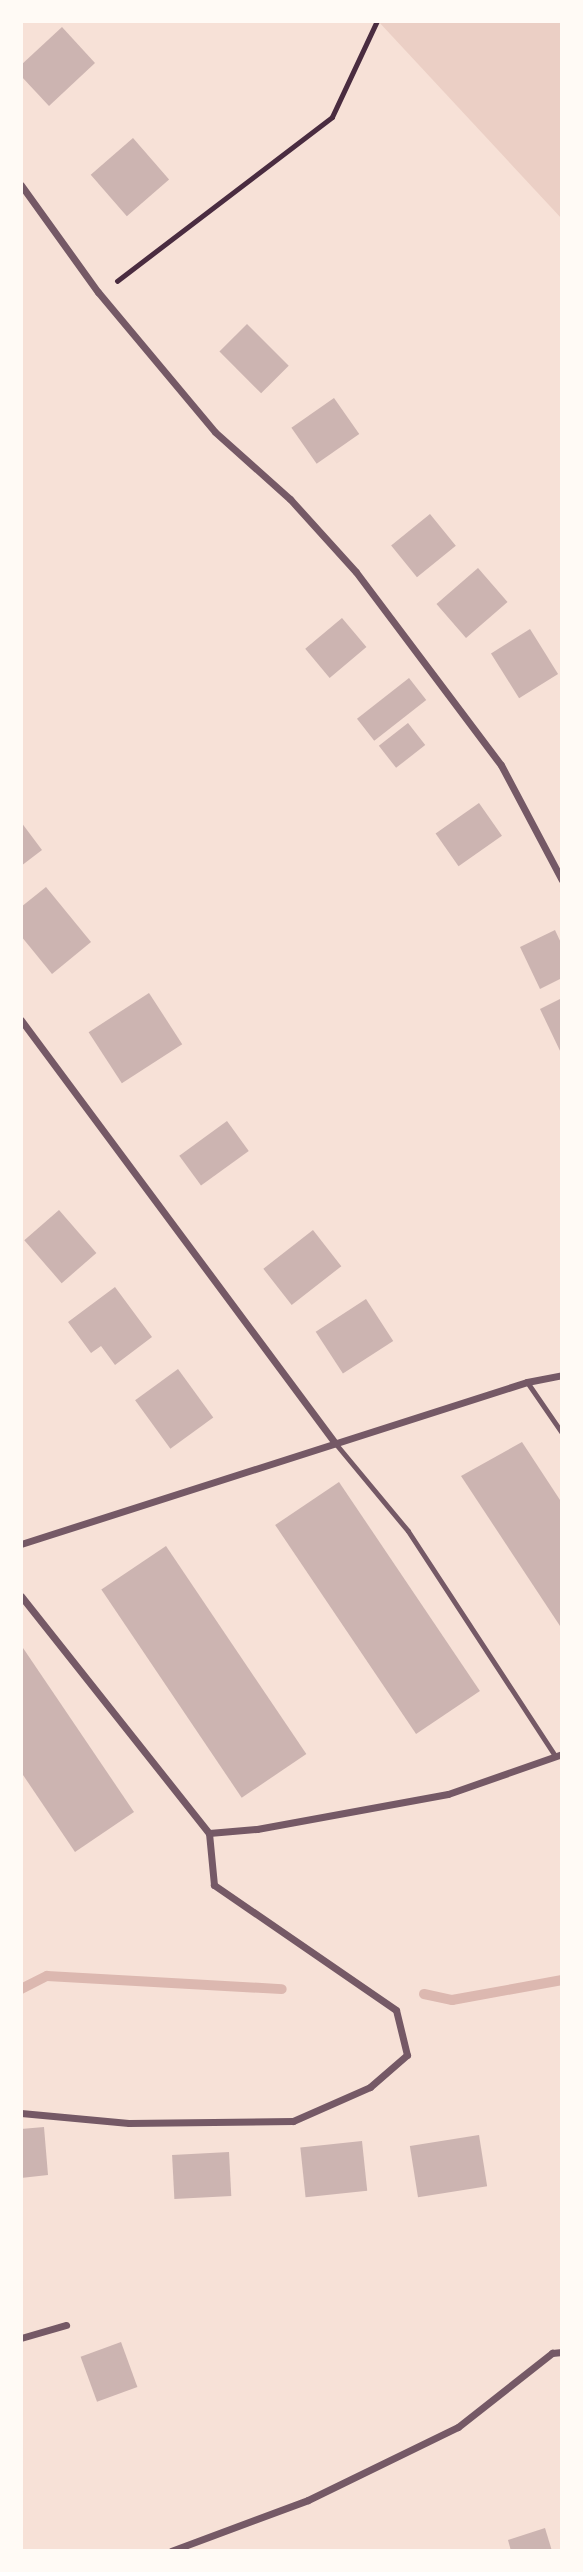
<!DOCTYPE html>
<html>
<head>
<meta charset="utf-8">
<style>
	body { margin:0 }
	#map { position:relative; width:583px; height:2572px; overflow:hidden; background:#f7e1d7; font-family:"Open Sans",sans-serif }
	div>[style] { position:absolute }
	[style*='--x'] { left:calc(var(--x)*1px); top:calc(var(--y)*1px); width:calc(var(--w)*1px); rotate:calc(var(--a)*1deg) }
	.green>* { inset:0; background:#ebcfc5 }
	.stream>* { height:10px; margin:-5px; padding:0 5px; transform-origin:5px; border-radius:5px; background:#dcb8b0 }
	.building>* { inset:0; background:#ccb4b1; transform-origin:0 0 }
	.path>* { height:4.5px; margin:-2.25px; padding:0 2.25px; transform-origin:2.25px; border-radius:2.25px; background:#4a2c40 }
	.service>* { height:5px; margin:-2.5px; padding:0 2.5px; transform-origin:2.5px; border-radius:2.5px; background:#755966 }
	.minor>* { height:7px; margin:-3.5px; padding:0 3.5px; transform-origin:3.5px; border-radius:3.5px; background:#755966 }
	span { translate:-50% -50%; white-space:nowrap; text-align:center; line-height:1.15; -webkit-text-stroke:6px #fffaf5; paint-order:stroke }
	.frame { position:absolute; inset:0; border:23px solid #fffaf5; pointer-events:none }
</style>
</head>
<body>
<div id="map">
	<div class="green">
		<i style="clip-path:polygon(378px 21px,562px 21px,562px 219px)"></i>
	</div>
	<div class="stream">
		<i style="--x:21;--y:1989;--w:29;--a:-27"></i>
		<i style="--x:47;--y:1976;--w:235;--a:3.2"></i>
		<i style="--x:424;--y:1994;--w:29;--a:12"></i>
		<i style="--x:452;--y:2000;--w:112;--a:-10.3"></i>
	</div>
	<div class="building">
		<i style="clip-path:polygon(62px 27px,95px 63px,49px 106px,21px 76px,21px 65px)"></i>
		<i style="left:133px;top:138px;width:55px;height:56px;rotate:49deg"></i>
		<i style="left:247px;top:324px;width:59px;height:39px;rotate:45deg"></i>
		<i style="left:334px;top:398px;width:44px;height:52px;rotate:55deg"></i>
		<i style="left:430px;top:514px;width:41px;height:50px;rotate:51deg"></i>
		<i style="left:478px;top:568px;width:45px;height:55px;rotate:49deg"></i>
		<i style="left:342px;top:618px;width:38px;height:48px;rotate:50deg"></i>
		<i style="left:530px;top:629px;width:53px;height:46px;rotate:58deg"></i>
		<i style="left:409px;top:678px;width:28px;height:66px;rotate:52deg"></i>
		<i style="left:408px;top:723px;width:28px;height:37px;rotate:52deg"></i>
		<i style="left:479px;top:803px;width:40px;height:53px;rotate:55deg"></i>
		<i style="clip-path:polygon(21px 822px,42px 850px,21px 866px)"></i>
		<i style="clip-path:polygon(46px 887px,91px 942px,52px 974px,21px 936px,21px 907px)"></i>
		<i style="clip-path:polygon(555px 930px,562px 945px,562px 978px,540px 989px,520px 947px)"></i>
		<i style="left:149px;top:993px;width:61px;height:72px;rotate:57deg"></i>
		<i style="clip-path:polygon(562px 998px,562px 1055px,540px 1009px)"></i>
		<i style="left:227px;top:1121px;width:37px;height:59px;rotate:54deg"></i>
		<i style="left:59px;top:1210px;width:57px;height:46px;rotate:49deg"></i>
		<i style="left:313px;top:1230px;width:46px;height:63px;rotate:52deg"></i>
		<i style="clip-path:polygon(115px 1287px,152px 1337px,115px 1365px,101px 1346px,91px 1353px,68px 1322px)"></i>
		<i style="left:366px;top:1299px;width:50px;height:60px;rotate:57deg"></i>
		<i style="left:178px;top:1369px;width:60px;height:53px;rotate:54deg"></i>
		<i style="clip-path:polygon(522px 1442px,562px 1503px,562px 1629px,461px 1476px)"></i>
		<i style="left:339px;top:1482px;width:252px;height:77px;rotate:56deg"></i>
		<i style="left:166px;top:1546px;width:251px;height:78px;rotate:56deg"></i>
		<i style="clip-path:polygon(21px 1645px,134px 1812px,75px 1852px,21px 1772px)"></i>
		<i style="clip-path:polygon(44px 2127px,48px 2175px,21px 2178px,21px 2129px)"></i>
		<i style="left:479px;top:2135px;width:52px;height:70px;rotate:81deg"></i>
		<i style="left:362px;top:2141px;width:50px;height:62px;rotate:84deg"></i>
		<i style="left:229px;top:2152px;width:44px;height:57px;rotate:87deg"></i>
		<i style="left:121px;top:2342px;width:48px;height:43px;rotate:70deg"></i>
		<i style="clip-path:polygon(545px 2528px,552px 2551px,511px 2551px,508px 2540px)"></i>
	</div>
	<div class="path">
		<i style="--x:117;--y:281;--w:270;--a:-37.3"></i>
		<i style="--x:332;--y:117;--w:106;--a:-64.9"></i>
	</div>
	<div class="service">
		<i style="--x:527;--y:1382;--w:62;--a:55.5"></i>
		<i style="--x:335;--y:1443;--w:114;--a:50.3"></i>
		<i style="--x:408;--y:1531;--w:269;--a:56.8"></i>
	</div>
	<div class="minor">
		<i style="--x:21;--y:185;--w:132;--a:54.3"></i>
		<i style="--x:98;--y:292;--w:182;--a:50.1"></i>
		<i style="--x:215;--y:432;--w:101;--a:41.8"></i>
		<i style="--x:290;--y:499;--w:98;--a:47.9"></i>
		<i style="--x:356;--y:572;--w:241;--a:53.1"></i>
		<i style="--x:501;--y:765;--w:130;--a:62.1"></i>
		<i style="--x:21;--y:1020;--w:527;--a:53.41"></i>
		<i style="--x:21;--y:1544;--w:531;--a:-17.75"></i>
		<i style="--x:527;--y:1382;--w:36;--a:-11"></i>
		<i style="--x:21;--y:1596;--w:303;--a:51.6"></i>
		<i style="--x:209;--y:1833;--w:48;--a:-4.8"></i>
		<i style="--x:257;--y:1829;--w:194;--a:-10.4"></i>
		<i style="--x:448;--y:1794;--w:121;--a:-19.3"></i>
		<i style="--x:21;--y:2113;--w:108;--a:5.3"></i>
		<i style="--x:129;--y:2123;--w:164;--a:-0.7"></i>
		<i style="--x:293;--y:2121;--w:84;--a:-23.8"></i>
		<i style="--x:370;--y:2087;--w:49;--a:-40.9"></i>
		<i style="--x:407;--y:2055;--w:46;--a:-103.7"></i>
		<i style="--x:396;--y:2010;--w:221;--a:-145.5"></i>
		<i style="--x:214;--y:1885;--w:52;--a:-95.5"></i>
		<i style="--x:21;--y:2338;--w:47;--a:-16.1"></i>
		<i style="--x:171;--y:2551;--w:146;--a:-20.4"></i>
		<i style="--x:308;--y:2500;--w:167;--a:-26"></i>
		<i style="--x:458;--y:2427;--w:120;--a:-38.2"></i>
		<i style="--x:552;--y:2353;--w:10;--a:-6"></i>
	</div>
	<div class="frame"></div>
</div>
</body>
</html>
